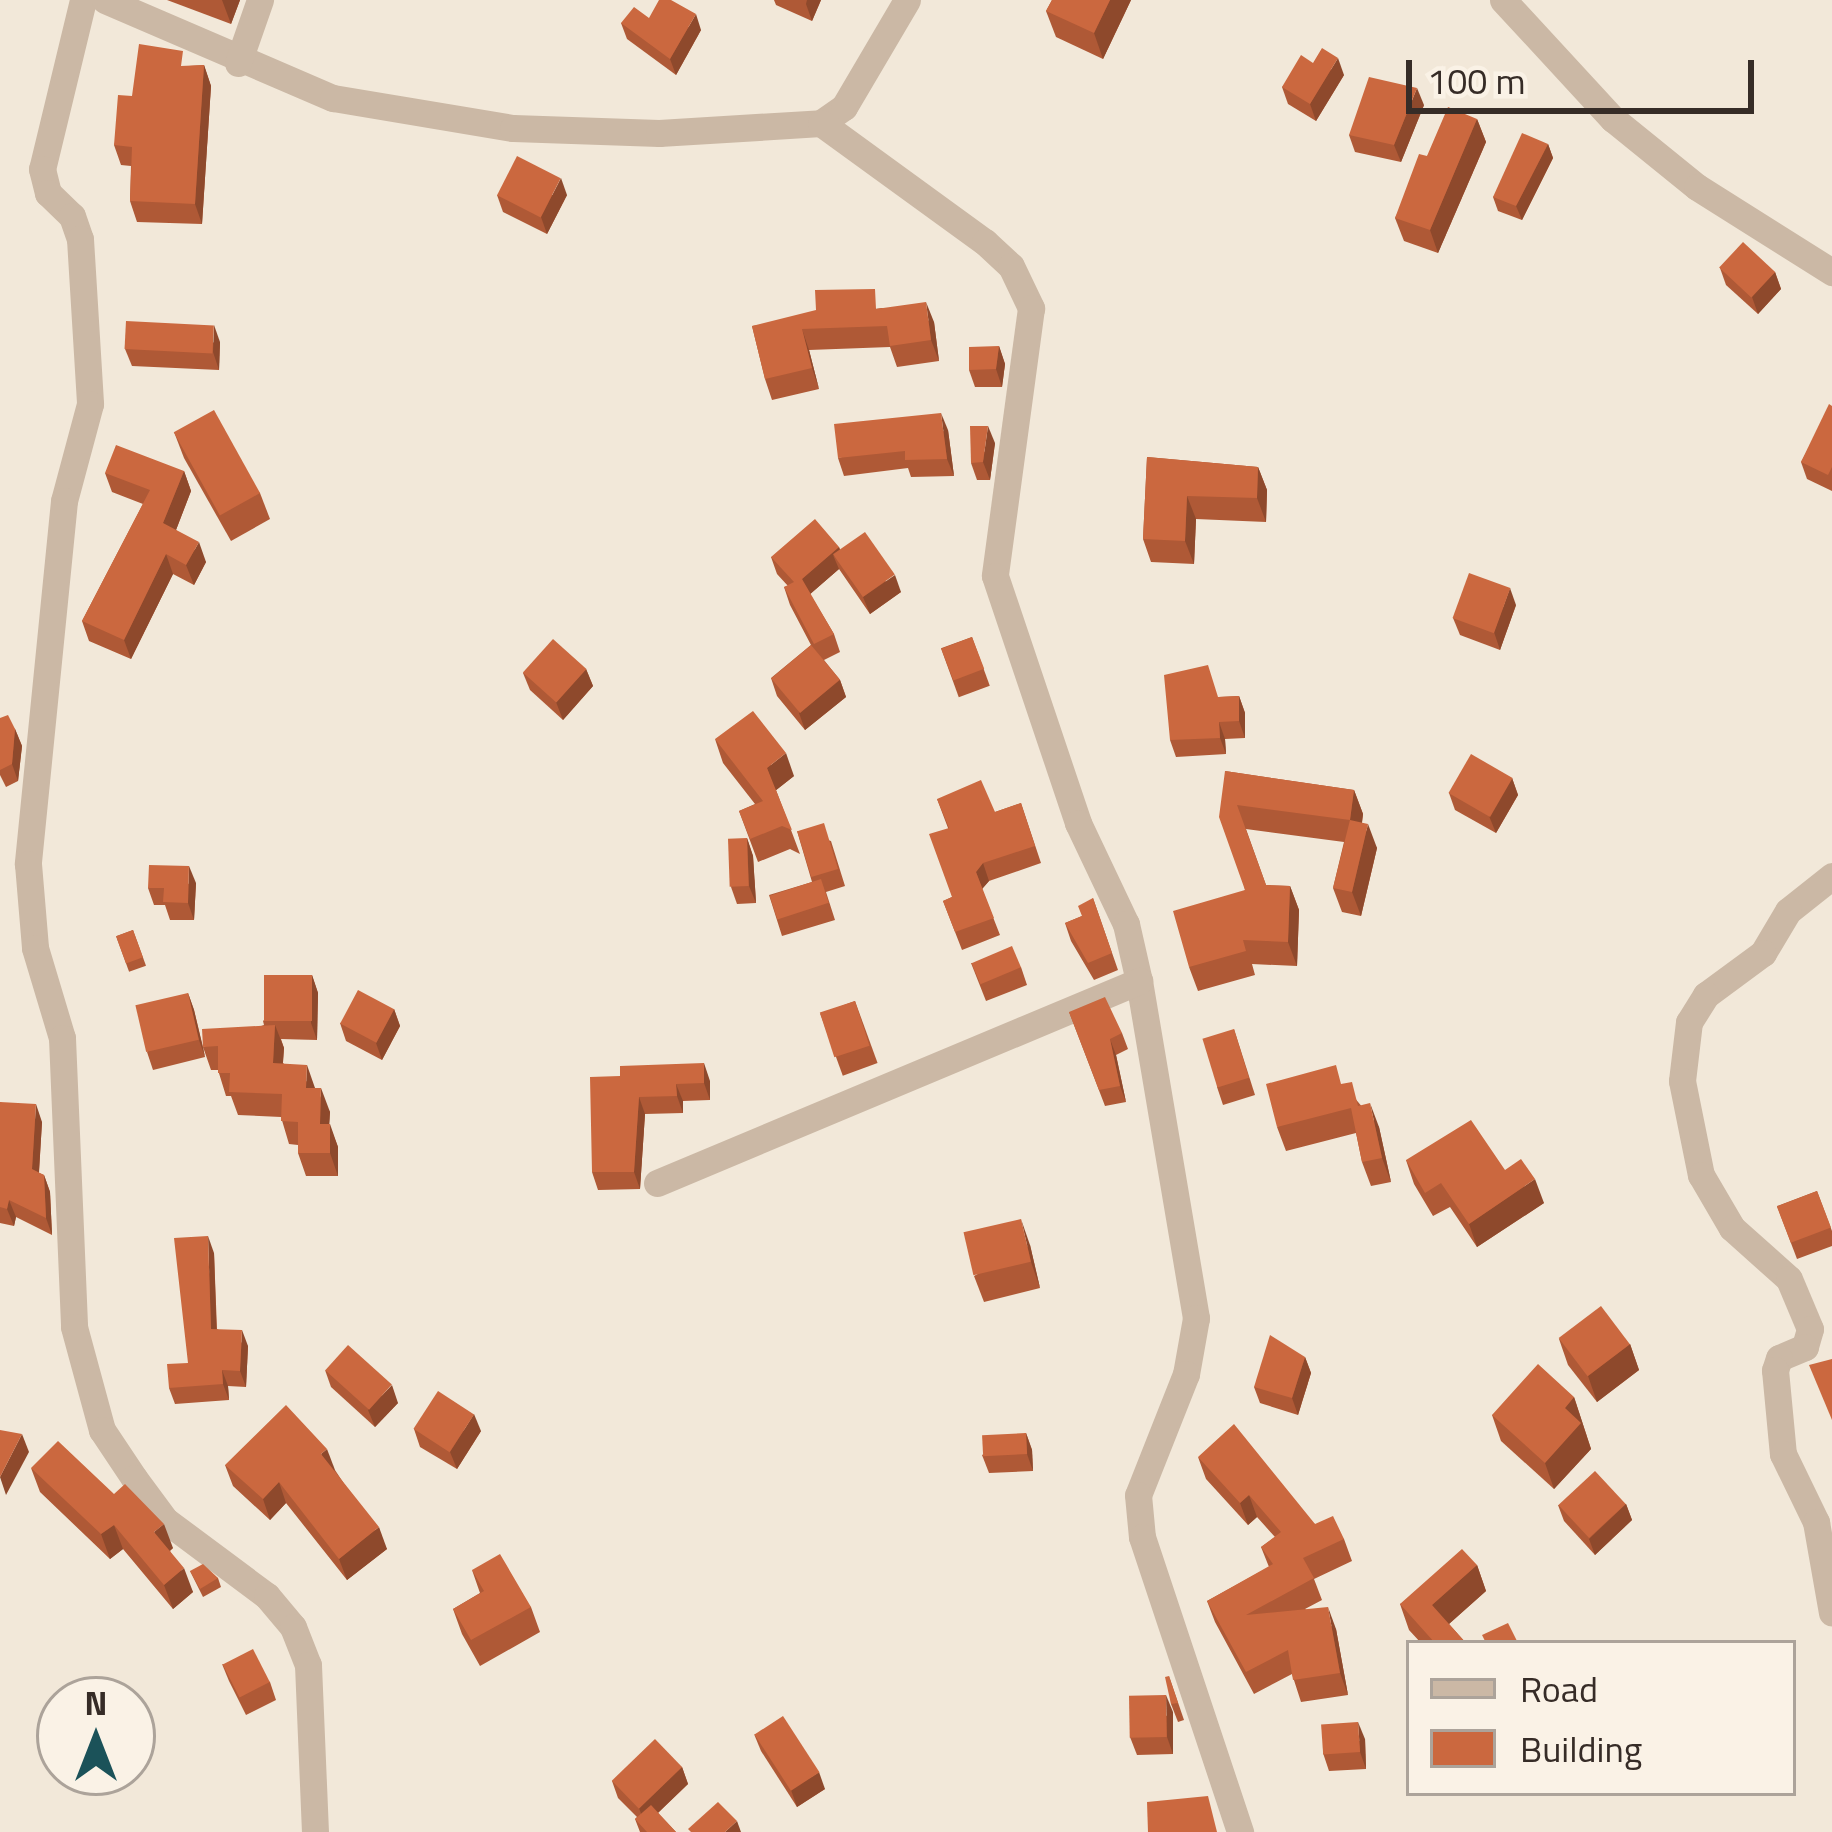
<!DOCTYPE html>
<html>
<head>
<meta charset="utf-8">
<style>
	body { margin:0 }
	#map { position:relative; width:1832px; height:1832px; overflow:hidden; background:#f2e8d9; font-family:"Titillium Web",sans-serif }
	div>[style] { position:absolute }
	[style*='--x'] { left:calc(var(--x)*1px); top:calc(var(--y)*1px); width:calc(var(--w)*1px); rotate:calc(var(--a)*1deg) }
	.street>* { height:27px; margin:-13.5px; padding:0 13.5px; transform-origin:13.5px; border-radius:13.5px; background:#cbb8a5 }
	.wall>* { inset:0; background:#af5936; transform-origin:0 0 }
	.shaded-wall>* { inset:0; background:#8e492c }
	.building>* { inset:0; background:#cb683f; transform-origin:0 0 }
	span { translate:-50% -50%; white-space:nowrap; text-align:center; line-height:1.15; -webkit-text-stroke:9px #faf2e6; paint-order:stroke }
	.legend { position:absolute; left:1406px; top:1640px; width:390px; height:156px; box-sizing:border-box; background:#faf2e6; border:3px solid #aca39a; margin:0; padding:15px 21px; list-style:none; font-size:36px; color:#362c27 }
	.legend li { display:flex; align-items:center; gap:24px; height:60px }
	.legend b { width:60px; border:3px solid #aca39a }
	.north { position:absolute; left:36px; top:1676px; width:120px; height:120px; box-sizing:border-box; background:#faf2e6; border:3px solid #aca39a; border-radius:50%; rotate:0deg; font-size:33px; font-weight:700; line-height:48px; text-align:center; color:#362c27 }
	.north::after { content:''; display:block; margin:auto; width:42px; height:54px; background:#1b5259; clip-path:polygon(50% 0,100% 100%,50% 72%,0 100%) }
	.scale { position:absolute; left:1406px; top:60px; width:348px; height:54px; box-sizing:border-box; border:6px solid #362c27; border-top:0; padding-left:15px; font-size:36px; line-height:42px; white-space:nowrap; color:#362c27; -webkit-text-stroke:9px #faf2e6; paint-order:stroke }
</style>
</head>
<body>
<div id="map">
	<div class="street">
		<i style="--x:83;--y:0;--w:174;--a:103.6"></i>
		<i style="--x:42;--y:169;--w:25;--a:76"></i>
		<i style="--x:48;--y:193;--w:33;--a:44"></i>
		<i style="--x:72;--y:216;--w:24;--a:71"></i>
		<i style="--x:80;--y:239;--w:165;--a:86.5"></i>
		<i style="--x:90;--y:404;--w:100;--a:105"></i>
		<i style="--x:64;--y:501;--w:365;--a:95.7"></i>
		<i style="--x:28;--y:864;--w:84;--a:85.2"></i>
		<i style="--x:35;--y:948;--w:94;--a:73.3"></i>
		<i style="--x:62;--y:1038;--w:289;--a:87.6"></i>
		<i style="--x:74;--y:1327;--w:107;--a:74.8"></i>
		<i style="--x:102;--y:1430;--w:58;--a:56.3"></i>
		<i style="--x:134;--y:1478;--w:52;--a:53.6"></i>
		<i style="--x:165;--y:1520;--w:127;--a:36.7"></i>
		<i style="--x:267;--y:1596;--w:40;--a:50"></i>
		<i style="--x:293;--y:1627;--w:41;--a:68.5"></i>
		<i style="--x:308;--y:1665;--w:167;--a:87.6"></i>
		<i style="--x:105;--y:0;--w:248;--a:23.3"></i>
		<i style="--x:333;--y:98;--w:182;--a:9.5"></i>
		<i style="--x:513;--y:128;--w:146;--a:2"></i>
		<i style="--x:659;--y:133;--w:162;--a:-3.5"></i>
		<i style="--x:821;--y:123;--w:28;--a:-35"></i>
		<i style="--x:844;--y:107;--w:124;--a:-59.5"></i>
		<i style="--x:1503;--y:0;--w:162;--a:47.3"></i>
		<i style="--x:1613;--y:119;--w:108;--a:39"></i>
		<i style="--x:1697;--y:187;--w:160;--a:32.2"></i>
		<i style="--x:238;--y:63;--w:67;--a:-70.8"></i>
		<i style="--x:821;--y:123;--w:203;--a:36"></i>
		<i style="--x:985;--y:242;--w:35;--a:43"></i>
		<i style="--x:1011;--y:266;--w:47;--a:64.5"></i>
		<i style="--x:1031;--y:308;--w:270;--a:97.7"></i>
		<i style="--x:995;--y:576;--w:261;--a:71.4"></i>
		<i style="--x:1078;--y:823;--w:112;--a:64.6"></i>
		<i style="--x:1126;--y:924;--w:58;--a:77.2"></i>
		<i style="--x:1139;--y:981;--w:342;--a:80.4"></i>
		<i style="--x:1196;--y:1318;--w:57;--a:100.1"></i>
		<i style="--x:1186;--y:1374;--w:130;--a:111.6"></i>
		<i style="--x:1138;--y:1495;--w:42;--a:84.6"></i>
		<i style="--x:1142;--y:1537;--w:311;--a:71.6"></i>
		<i style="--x:1832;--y:876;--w:56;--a:141.5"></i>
		<i style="--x:1788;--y:911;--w:49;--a:120.8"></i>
		<i style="--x:1763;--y:953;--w:71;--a:143.6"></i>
		<i style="--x:1706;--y:995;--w:32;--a:122"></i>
		<i style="--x:1689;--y:1022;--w:59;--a:96.8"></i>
		<i style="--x:1682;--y:1081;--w:96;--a:78.6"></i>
		<i style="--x:1701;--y:1175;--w:61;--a:59.7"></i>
		<i style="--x:1732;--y:1228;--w:76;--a:41.8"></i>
		<i style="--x:1789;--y:1279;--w:54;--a:67.2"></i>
		<i style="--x:1810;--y:1329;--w:19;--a:106"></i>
		<i style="--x:1805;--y:1347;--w:28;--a:157"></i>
		<i style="--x:1779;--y:1358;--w:13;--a:108"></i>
		<i style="--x:1775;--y:1370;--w:84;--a:84.6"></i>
		<i style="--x:1783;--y:1454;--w:76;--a:64.1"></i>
		<i style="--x:1816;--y:1522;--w:92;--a:80"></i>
		<i style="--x:657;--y:1183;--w:523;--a:-22.74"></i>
	</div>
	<div class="wall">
		<i style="clip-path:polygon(167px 0,240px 0,231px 24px)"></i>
		<i style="clip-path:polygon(774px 0,821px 0,812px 21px,776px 5px)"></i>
		<i style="clip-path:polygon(1052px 0,1131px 0,1103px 59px,1056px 37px,1046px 11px)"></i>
		<i style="clip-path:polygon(649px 18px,701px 30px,676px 75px,627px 39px,621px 23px)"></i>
		<i style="clip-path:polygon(1313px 63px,1344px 75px,1316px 121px,1288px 104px,1282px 87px)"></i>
		<i style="clip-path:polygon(204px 65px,211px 86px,202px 224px,137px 222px,130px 201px,131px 166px,121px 165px,114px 145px,132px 96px,189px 66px)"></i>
		<i style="clip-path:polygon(1424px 105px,1401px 162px,1355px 152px,1349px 135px)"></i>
		<i style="clip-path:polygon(1477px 119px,1486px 142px,1438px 253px,1404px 241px,1395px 218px,1427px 156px)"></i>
		<i style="clip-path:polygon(1548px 144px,1553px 158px,1522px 220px,1498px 211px,1493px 197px)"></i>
		<i style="clip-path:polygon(497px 195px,567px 195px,547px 234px,503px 212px)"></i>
		<i style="clip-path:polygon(1720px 268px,1775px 272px,1781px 289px,1758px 314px,1726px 285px)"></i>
		<i style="clip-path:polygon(882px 308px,934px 322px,939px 361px,897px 367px,890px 347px,809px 350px,819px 389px,772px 400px,765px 379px,752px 326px)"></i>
		<i style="clip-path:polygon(220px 342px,219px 370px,132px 366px,125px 349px)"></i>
		<i style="clip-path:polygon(999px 346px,1005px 364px,1002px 387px,975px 387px,969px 370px)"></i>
		<i style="clip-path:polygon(1832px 406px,1832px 491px,1807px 479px,1801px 462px)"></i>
		<i style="clip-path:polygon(948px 430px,954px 476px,911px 477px,908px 468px,844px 476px,838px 458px)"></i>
		<i style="clip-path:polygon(174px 432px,260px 493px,270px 519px,231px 541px,184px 458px)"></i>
		<i style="clip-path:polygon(995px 443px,990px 480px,977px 480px,971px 463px)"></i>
		<i style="clip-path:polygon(1147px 457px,1258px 467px,1267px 490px,1266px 522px,1196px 519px,1194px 564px,1151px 562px,1143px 539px)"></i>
		<i style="clip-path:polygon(184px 471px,191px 491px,176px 530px,206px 562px,194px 585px,173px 574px,131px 659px,89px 641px,82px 621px,143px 504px,112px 492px,105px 473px)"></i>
		<i style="clip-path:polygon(839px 547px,840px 550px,901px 592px,870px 614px,839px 569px,810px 594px,834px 634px,840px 652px,824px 660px,840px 680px,846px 697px,805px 730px,777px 696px,771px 678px,811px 645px,790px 605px,784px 587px,788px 586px,777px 574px,771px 557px)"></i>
		<i style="clip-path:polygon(1516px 605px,1500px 650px,1460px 635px,1453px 618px)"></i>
		<i style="left:972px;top:637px;width:52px;height:33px;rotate:70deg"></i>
		<i style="clip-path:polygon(586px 669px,593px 686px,563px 720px,530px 690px,523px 673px)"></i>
		<i style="clip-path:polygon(1239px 696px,1245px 713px,1245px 738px,1225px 739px,1226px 754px,1176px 757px,1170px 740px,1219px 697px)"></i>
		<i style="clip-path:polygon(0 718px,15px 729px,22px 746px,18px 781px,6px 787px,0 775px)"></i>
		<i style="clip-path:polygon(715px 739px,794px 776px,776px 790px,800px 854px,790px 849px,758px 862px,739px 811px,755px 804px,723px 763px)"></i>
		<i style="clip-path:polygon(1225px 771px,1354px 790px,1363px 814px,1362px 823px,1377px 848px,1361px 916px,1342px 912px,1333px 888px,1344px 842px,1246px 829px,1266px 885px,1290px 886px,1299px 910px,1297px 966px,1252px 964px,1255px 975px,1198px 991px,1189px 967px,1245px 890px)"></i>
		<i style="clip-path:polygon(1512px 778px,1518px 795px,1496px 833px,1455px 810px,1449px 793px)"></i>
		<i style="clip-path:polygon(937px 799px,995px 812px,1021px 803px,1041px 863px,989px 881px,982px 889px,1000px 935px,962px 950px,943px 901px,952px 897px,948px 828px)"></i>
		<i style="clip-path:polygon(797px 831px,831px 841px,845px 886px,826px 892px,835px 920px,782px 936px,769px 895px,812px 882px)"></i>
		<i style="clip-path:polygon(747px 838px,753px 856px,756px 903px,737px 904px,731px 887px)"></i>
		<i style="clip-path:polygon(196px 883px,194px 920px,170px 920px,165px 905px,154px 905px,148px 888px)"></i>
		<i style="clip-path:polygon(1093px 898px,1118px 970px,1094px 980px,1071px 941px,1065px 923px,1082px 916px)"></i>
		<i style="left:133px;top:930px;width:38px;height:18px;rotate:70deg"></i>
		<i style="clip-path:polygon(971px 963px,1021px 967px,1027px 985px,986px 1001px)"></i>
		<i style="clip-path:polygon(312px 975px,318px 993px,317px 1040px,281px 1039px,284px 1048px,283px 1063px,315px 1088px,330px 1112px,329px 1124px,338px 1147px,338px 1176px,306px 1176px,298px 1153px,298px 1145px,289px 1144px,281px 1117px,238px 1115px,231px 1096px,226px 1096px,218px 1070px,211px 1070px,203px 1047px,205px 1057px,153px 1070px,147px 1052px,188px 993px,194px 1010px,203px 1047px,264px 1025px,263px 1021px)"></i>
		<i style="left:855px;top:1001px;width:66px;height:37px;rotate:70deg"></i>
		<i style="clip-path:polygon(394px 1009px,400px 1026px,382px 1060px,346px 1041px,340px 1023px)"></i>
		<i style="clip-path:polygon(1069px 1012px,1122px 1033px,1128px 1049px,1116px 1055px,1126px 1102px,1105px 1106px)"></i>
		<i style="clip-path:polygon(1234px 1029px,1255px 1095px,1223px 1105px,1217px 1087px)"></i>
		<i style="clip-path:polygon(620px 1076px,710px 1081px,710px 1100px,683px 1101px,683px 1113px,645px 1114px,640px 1189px,598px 1190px,592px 1172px)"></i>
		<i style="clip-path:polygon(1343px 1084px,1379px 1127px,1391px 1182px,1371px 1186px,1362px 1162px,1356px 1133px,1286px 1151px,1277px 1127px)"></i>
		<i style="clip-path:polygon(0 1102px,42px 1122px,39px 1173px,44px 1175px,50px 1192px,52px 1235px,16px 1217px,14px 1226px,0 1223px)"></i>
		<i style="clip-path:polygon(1406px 1160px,1505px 1170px,1544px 1203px,1477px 1247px,1450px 1207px,1433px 1216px,1414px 1184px)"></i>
		<i style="clip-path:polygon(1817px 1191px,1832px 1231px,1832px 1246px,1797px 1259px,1777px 1206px)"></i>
		<i style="clip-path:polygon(1030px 1245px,1040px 1288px,984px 1302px,974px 1276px)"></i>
		<i style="clip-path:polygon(214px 1253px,217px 1329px,248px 1346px,246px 1387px,228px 1386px,229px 1400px,175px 1404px,169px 1388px,188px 1363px)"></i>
		<i style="clip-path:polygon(1559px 1339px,1630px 1344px,1639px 1370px,1597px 1402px,1568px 1365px)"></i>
		<i style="clip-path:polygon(1305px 1357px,1311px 1373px,1298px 1415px,1260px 1403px,1254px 1387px)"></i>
		<i style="clip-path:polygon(325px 1370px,398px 1403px,375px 1427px,331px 1387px)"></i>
		<i style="clip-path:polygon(1574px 1397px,1591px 1449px,1554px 1489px,1501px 1441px,1492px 1415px)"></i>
		<i style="clip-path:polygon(414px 1429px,481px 1431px,457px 1469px,420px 1447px)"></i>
		<i style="clip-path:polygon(1026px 1433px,1032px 1450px,1033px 1471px,989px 1473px,982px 1455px)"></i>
		<i style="clip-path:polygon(1198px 1457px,1315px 1524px,1344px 1539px,1352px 1561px,1314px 1579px,1322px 1600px,1305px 1609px,1336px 1629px,1348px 1695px,1301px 1702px,1292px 1674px,1254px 1694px,1215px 1622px,1207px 1601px,1269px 1567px,1261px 1547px,1275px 1537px,1257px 1517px,1248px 1525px,1206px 1479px)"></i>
		<i style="clip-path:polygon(225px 1465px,335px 1470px,387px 1549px,347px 1580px,286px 1503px,270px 1520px,233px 1486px)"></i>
		<i style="clip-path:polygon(31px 1468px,173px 1548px,170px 1551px,193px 1592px,173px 1609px,123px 1549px,110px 1559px,40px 1492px)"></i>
		<i style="clip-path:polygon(1626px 1504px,1632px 1520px,1595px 1555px,1564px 1521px,1558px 1505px)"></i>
		<i style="clip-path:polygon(1477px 1565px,1486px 1591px,1449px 1624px,1466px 1643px,1421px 1643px,1409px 1630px,1400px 1604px)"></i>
		<i style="clip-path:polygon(472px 1570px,531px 1607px,540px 1632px,480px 1666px,462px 1634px,453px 1609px,480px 1593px)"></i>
		<i style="clip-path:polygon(190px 1571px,218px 1578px,221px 1587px,203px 1597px)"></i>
		<i style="clip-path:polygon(222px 1664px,270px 1682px,276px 1700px,246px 1715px,229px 1681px)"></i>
		<i style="clip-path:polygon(1169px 1676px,1184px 1720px,1178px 1722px,1171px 1704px)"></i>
		<i style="clip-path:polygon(1173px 1712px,1173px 1754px,1137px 1755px,1130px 1737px)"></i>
		<i style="clip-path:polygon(754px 1734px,825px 1789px,797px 1807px,761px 1751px)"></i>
		<i style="clip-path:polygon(1365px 1739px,1366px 1769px,1329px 1771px,1323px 1753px)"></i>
		<i style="clip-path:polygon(682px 1767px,688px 1784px,658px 1813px,676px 1832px,640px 1832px,635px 1819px,637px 1817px,618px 1798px,612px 1781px)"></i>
	</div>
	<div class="shaded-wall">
		<i style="clip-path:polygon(222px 0,240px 0,231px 24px)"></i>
		<i style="clip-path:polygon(807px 0,821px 0,812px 21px,806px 4px)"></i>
		<i style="clip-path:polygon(1110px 0,1131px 0,1103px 59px,1094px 33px)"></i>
		<i style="clip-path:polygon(696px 14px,701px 30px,676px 75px,670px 59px)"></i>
		<i style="clip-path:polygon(1338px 58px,1344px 75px,1316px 121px,1310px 104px)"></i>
		<i style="clip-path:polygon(204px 65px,211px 86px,202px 224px,195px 204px)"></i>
		<i style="clip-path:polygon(1417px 88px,1424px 105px,1401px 162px,1394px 145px)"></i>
		<i style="clip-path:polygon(1477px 119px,1486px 142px,1438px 253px,1430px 230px)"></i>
		<i style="clip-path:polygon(1548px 144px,1553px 158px,1522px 220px,1516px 206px)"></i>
		<i style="clip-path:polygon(561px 178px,567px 195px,547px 234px,541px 217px)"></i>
		<i style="clip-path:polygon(1775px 272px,1781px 289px,1758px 314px,1752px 297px)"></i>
		<i style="clip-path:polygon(926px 302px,934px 322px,939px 361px,931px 340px)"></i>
		<i style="clip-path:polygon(214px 325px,220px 342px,219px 370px,213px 352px)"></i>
		<i style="clip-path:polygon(802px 329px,809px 350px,819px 389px,812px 368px)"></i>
		<i style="clip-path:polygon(999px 346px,1005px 364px,1002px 387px,996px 369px)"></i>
		<i style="clip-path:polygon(941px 413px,948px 430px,954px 476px,947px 459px)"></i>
		<i style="clip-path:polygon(988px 426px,995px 443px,990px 480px,983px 462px)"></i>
		<i style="clip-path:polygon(1258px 467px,1267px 490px,1266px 522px,1257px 498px)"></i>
		<i style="clip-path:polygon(184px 471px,191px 491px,171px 543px,163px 523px)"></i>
		<i style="clip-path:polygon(1187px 496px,1196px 519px,1194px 564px,1185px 541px)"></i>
		<i style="clip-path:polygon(199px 542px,206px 562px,194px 585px,186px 565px)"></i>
		<i style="clip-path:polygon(839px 547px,845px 564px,833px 555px,839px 569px,808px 596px,802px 579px)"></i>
		<i style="clip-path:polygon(166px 554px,173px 574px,131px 659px,124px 640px)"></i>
		<i style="clip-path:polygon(895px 575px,901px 592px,870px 614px,863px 597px)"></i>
		<i style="clip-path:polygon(1510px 588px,1516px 605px,1500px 650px,1494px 632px)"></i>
		<i style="clip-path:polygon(586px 669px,593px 686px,563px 720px,556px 702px)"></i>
		<i style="clip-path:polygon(840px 680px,846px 697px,805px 730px,799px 713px)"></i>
		<i style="clip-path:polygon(1239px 696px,1245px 713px,1245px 738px,1239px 721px)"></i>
		<i style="clip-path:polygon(1219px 722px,1225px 739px,1226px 754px,1220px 738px)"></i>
		<i style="clip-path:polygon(15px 729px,22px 746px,18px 781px,12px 764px)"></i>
		<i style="clip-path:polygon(786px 753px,794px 776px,775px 791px,767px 768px)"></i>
		<i style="clip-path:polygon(1512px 778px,1518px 795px,1496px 833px,1489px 816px)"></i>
		<i style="clip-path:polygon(1354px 790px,1363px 814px,1359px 844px,1350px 820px)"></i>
		<i style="clip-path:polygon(1368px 824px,1377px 848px,1361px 916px,1352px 892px)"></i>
		<i style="clip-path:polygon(747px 838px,753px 856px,756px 903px,749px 886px)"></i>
		<i style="clip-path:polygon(983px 863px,989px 881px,982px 889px,976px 872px)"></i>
		<i style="clip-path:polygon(189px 866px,196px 883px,194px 920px,188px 903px)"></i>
		<i style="clip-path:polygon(1290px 886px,1299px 910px,1297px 966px,1288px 942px)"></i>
		<i style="clip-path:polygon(312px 975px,318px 993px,317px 1040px,311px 1023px)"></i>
		<i style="clip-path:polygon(188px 993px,194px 1010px,205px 1057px,199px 1040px)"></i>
		<i style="clip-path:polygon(394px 1009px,400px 1026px,382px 1060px,376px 1043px)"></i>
		<i style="clip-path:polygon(275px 1025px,284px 1048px,281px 1086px,273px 1063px)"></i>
		<i style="clip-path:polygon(1110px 1039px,1116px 1055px,1126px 1102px,1120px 1086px)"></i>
		<i style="clip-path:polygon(704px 1063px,710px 1081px,710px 1100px,704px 1083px)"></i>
		<i style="clip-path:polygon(307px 1065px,315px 1088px,306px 1088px)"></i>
		<i style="clip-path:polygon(676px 1084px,683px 1101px,683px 1113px,677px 1096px)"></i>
		<i style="clip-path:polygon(321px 1088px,330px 1112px,328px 1147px,320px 1124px)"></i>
		<i style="clip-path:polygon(639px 1097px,645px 1114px,640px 1189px,634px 1172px)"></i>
		<i style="clip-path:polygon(1370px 1103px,1379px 1127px,1391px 1182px,1382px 1158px)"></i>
		<i style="clip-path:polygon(36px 1104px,42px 1122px,38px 1186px,32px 1169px)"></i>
		<i style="clip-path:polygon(330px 1124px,338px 1147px,338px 1176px,330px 1153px)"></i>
		<i style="clip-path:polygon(44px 1175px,50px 1192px,52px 1235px,46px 1218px)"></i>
		<i style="clip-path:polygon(1535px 1179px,1544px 1203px,1477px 1247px,1469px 1224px)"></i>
		<i style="clip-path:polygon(9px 1200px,16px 1217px,14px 1226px,7px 1209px)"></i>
		<i style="clip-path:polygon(1021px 1219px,1030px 1245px,1040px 1288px,1031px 1262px)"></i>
		<i style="clip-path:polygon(208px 1236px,214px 1253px,217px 1345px,211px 1329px)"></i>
		<i style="clip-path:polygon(242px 1330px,248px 1346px,246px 1387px,240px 1371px)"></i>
		<i style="clip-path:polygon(1630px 1344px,1639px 1370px,1597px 1402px,1588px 1376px)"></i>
		<i style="clip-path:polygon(1305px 1357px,1311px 1373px,1298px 1415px,1292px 1398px)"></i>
		<i style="clip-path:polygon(222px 1370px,228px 1386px,229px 1400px,223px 1384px)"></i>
		<i style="clip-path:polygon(392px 1385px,398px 1403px,375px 1427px,368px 1410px)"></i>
		<i style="clip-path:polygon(1574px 1397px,1591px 1449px,1554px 1489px,1545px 1463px,1565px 1408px)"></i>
		<i style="clip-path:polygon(474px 1414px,481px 1431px,457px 1469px,450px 1452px)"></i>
		<i style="clip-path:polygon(1026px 1433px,1032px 1450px,1033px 1471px,1027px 1454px)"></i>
		<i style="clip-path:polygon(22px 1434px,29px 1452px,6px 1495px,0 1477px)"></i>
		<i style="clip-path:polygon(327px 1449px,335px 1470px,329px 1475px,321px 1454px)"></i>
		<i style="clip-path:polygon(279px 1482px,286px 1503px,270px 1520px,263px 1499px)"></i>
		<i style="clip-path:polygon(1249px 1495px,1257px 1517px,1248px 1525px,1240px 1503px)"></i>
		<i style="clip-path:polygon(1626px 1504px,1632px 1520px,1595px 1555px,1589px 1539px)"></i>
		<i style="clip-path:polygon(164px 1524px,173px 1548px,163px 1556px,154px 1532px)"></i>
		<i style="clip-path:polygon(114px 1525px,123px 1549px,110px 1559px,101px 1534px)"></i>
		<i style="clip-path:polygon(379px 1527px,387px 1549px,347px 1580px,339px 1559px)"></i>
		<i style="clip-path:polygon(1477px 1565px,1486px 1591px,1441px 1631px,1432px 1605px)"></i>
		<i style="clip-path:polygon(184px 1568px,193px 1592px,173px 1609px,164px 1585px)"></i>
		<i style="clip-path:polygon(1328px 1607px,1336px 1629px,1348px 1695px,1340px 1673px)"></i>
		<i style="clip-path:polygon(1166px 1695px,1173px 1712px,1173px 1754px,1167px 1737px)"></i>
		<i style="clip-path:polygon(1358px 1722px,1365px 1739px,1366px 1769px,1360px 1752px)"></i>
		<i style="clip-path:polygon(682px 1767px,688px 1784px,645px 1825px,639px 1808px)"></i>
		<i style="clip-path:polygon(819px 1772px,825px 1789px,797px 1807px,791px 1790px)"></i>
		<i style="clip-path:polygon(737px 1821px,741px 1832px,725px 1832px)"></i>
	</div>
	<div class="building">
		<i style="clip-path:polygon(659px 0,671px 0,696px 14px,670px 59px,621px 23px,634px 7px,649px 18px)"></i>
		<i style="clip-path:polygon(1052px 0,1110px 0,1094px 33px,1046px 11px)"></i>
		<i style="clip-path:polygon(139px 44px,183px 51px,181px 66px,204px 65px,195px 204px,130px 201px,132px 147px,114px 145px,118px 95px,132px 96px)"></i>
		<i style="clip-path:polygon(1322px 48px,1338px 58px,1310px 104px,1282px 87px,1301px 55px,1313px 63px)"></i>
		<i style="clip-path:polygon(1369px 77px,1417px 88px,1394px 145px,1349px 135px)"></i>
		<i style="clip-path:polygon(1448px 107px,1477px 119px,1430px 230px,1395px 218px,1419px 154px,1427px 156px)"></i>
		<i style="clip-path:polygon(1522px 133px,1548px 144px,1516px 206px,1493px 197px)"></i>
		<i style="left:517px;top:156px;width:49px;height:44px;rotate:27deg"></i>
		<i style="left:1743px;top:242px;width:44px;height:35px;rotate:43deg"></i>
		<i style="clip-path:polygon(875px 289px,876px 309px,926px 302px,931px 340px,890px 346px,887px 326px,802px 329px,812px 368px,765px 379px,752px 326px,816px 310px,815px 290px)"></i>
		<i style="left:126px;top:321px;width:88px;height:28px;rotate:3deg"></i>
		<i style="clip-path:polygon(999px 346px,996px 369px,969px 370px,969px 347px)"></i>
		<i style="clip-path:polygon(1829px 404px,1832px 406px,1832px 467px,1828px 475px,1801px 462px)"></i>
		<i style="left:214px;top:410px;width:95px;height:46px;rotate:61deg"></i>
		<i style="clip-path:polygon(941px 413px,947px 459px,905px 460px,905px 451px,838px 458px,834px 424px)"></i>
		<i style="clip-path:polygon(970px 426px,988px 426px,983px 462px,971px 463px)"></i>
		<i style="clip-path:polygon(116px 445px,184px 471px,163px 523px,199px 542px,186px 565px,166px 554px,124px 640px,82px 621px,150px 490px,105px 473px)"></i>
		<i style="clip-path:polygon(1147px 457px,1258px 467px,1257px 498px,1187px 496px,1185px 541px,1143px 539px)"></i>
		<i style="clip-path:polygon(815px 519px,839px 547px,802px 579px,834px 634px,814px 644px,784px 587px,794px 582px,771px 557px)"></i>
		<i style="left:865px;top:532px;width:52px;height:39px;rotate:55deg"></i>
		<i style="left:1469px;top:573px;width:44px;height:48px;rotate:20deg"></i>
		<i style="left:972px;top:637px;width:34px;height:33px;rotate:69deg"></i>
		<i style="left:553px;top:639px;width:45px;height:45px;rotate:42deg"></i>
		<i style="left:811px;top:645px;width:45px;height:52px;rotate:50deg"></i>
		<i style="clip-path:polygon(1208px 665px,1218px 697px,1239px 696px,1239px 721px,1219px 722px,1220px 738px,1170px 740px,1164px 675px)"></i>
		<i style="clip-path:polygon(753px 711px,786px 753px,767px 768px,792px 830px,782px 826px,750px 839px,739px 811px,763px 801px,715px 739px)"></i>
		<i style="clip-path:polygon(8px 715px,15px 729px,12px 764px,0 770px,0 718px)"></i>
		<i style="left:1471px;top:754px;width:48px;height:45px;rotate:30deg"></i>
		<i style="clip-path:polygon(1225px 771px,1354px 790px,1350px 820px,1368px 824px,1352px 892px,1333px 888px,1350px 820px,1237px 805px,1266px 885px,1290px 886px,1288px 942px,1243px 940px,1246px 951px,1189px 967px,1173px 911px,1245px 890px,1219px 817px)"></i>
		<i style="clip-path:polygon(981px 780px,995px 812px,1021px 803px,1035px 846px,983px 863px,976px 872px,994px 918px,955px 932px,943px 901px,952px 897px,929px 834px,949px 828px,937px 799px)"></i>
		<i style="left:824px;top:823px;width:48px;height:28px;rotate:73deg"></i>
		<i style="left:747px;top:838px;width:48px;height:19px;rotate:88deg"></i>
		<i style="clip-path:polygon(149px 865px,189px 866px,188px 903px,163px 902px,164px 888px,148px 888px)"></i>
		<i style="left:821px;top:879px;width:25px;height:54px;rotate:72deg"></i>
		<i style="clip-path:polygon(1093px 898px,1112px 953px,1088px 963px,1065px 923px,1082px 916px,1078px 906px)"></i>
		<i style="left:133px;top:930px;width:29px;height:18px;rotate:70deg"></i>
		<i style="left:1012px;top:946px;width:23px;height:44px;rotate:67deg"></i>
		<i style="left:264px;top:975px;width:48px;height:46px"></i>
		<i style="left:358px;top:990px;width:41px;height:38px;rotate:28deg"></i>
		<i style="left:188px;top:993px;width:48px;height:54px;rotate:77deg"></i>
		<i style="clip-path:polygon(1105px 997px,1122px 1033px,1110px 1039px,1120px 1086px,1099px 1090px,1069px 1012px)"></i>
		<i style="left:855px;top:1001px;width:47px;height:37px;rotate:72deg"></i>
		<i style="clip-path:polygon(275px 1025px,273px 1063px,307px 1065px,306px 1088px,321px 1088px,320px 1124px,330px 1124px,330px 1153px,298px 1153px,298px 1122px,281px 1121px,282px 1094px,229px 1092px,230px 1073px,218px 1073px,218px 1046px,203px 1047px,202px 1029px)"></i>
		<i style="left:1234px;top:1029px;width:51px;height:33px;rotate:73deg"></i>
		<i style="clip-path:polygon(704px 1063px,704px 1083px,676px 1084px,677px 1096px,639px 1097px,634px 1172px,592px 1172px,590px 1077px,620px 1076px,620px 1066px)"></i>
		<i style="clip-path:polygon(1336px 1065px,1341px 1084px,1352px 1082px,1358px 1106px,1370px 1103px,1382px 1158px,1362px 1162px,1351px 1108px,1277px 1127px,1266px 1084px)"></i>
		<i style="clip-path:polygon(0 1102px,36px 1104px,32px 1169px,44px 1175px,46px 1218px,9px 1200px,7px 1209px,0 1207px)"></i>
		<i style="clip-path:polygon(1471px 1120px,1505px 1170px,1521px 1159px,1535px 1179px,1469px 1224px,1441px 1183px,1425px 1193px,1406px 1160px)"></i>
		<i style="left:1817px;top:1191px;width:39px;height:43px;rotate:69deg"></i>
		<i style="left:1021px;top:1219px;width:44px;height:59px;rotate:77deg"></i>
		<i style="clip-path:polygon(208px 1236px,211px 1329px,242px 1330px,240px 1371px,222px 1370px,223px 1384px,169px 1388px,167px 1364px,188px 1363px,174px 1238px)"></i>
		<i style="left:1601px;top:1306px;width:48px;height:53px;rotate:53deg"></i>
		<i style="clip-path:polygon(1270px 1335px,1305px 1357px,1292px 1398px,1254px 1387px)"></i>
		<i style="left:348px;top:1345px;width:59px;height:34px;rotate:42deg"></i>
		<i style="clip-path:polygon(1832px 1359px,1832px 1420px,1809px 1365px)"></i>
		<i style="clip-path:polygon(1538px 1364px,1574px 1397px,1565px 1408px,1581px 1423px,1545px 1463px,1492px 1415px)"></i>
		<i style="left:438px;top:1391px;width:43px;height:45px;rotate:33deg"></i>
		<i style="clip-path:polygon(286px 1405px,327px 1449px,321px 1454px,379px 1527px,339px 1559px,279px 1482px,263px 1499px,225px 1465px)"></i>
		<i style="clip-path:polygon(1234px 1424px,1315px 1524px,1333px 1516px,1344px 1539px,1303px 1558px,1314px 1578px,1246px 1615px,1328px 1607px,1340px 1673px,1293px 1680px,1288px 1650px,1246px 1672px,1207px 1601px,1273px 1564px,1261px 1547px,1281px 1532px,1249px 1495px,1240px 1503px,1198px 1457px)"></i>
		<i style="clip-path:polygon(0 1430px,22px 1434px,0 1477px)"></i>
		<i style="left:1026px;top:1433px;width:21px;height:44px;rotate:87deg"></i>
		<i style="clip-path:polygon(58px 1441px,114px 1494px,125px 1484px,164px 1524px,154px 1532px,184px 1568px,164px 1585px,114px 1525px,101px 1534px,31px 1468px)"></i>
		<i style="left:1595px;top:1471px;width:45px;height:50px;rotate:47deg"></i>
		<i style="clip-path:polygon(1462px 1549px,1477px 1565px,1432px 1605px,1466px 1643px,1435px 1643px,1400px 1604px)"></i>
		<i style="clip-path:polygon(500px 1554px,531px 1607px,471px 1640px,453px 1609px,484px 1591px,472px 1570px)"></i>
		<i style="clip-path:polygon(203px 1564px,218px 1578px,200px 1589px,190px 1571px)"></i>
		<i style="clip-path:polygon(1508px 1623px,1518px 1643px,1486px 1643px,1482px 1635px)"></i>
		<i style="left:253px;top:1649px;width:37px;height:34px;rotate:63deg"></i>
		<i style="clip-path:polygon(1169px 1676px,1178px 1703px,1171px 1704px,1165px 1677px)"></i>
		<i style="left:1166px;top:1695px;width:42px;height:37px;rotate:89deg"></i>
		<i style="left:783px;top:1716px;width:67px;height:34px;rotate:57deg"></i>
		<i style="left:1358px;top:1722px;width:30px;height:37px;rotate:86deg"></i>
		<i style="left:655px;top:1739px;width:39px;height:60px;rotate:46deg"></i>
		<i style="clip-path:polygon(1208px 1796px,1217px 1832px,1148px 1832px,1147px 1802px)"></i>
		<i style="clip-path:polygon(718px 1802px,737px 1821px,725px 1832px,691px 1832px,688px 1829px)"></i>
		<i style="clip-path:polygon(651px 1805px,676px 1832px,647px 1832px,635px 1819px)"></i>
	</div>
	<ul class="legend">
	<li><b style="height:15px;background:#cbb8a5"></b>Road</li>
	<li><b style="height:33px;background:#cb683f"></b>Building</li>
	</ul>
	<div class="north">N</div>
	<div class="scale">100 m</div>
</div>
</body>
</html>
